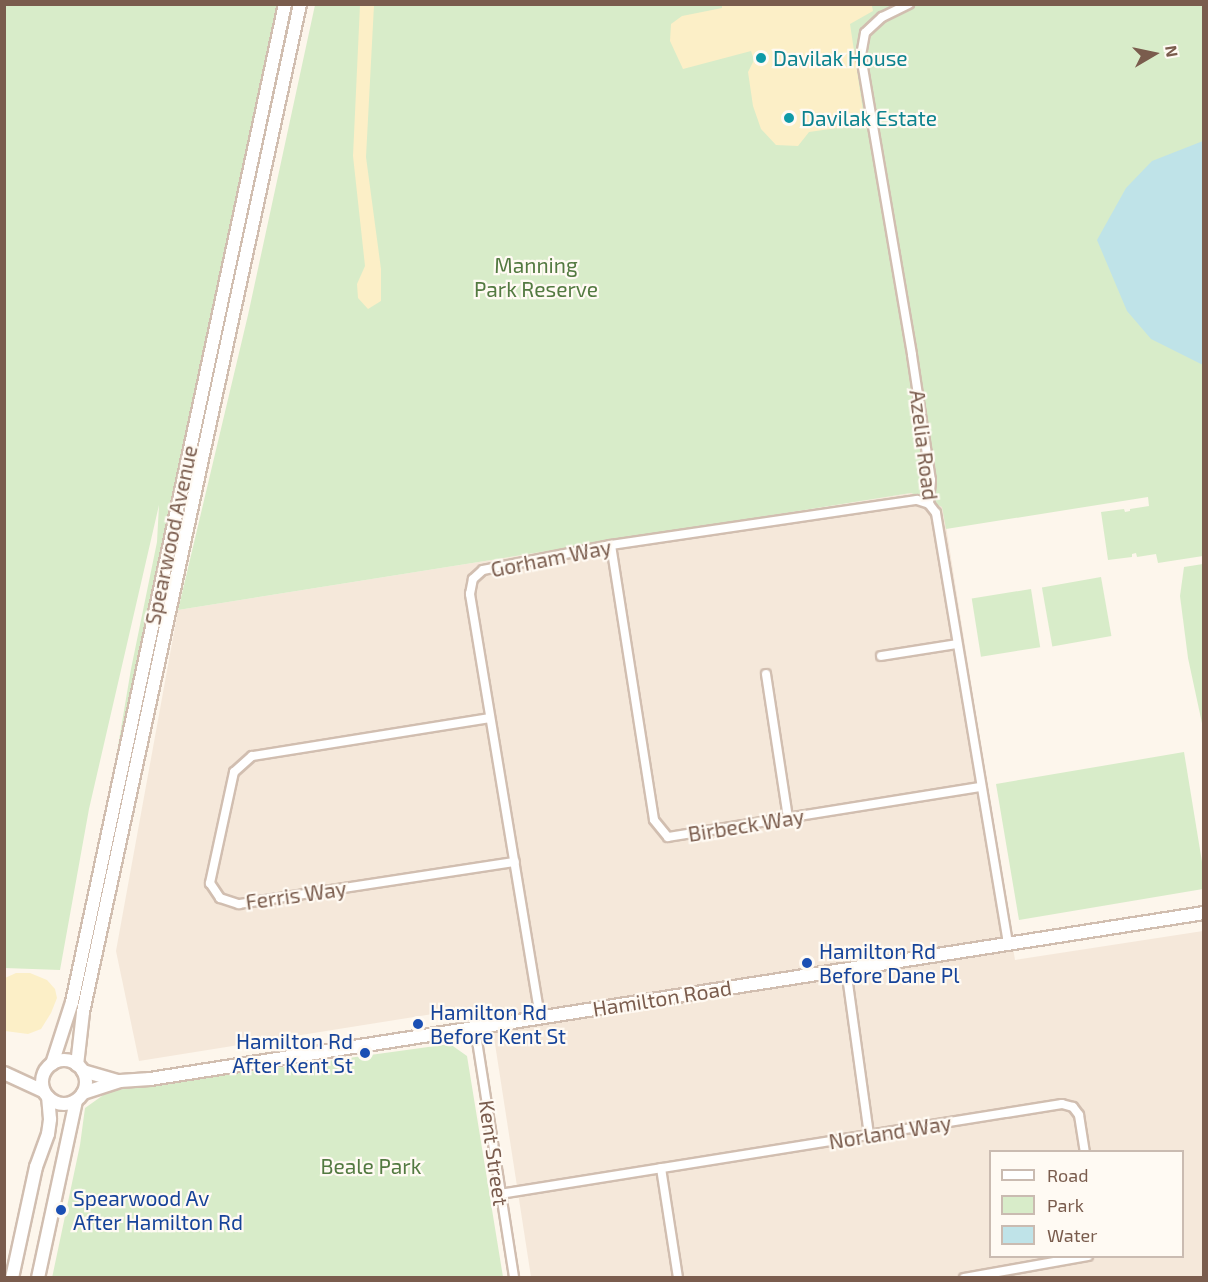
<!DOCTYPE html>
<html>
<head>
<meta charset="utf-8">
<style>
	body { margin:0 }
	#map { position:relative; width:1208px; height:1282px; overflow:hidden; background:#fdf6ec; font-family:"Exo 2",sans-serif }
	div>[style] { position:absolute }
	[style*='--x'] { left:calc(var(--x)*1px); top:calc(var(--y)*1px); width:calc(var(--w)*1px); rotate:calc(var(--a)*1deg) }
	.residential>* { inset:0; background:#f5e8da }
	.green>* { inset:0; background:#d8ecc9; transform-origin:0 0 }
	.sand>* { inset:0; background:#fcefc7 }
	.water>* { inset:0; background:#bfe3e8 }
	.roads { filter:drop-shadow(2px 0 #d1beb0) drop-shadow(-2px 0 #d1beb0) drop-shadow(0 2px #d1beb0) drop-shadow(0 -2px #d1beb0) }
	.minor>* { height:8px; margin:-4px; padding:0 4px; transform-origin:4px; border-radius:4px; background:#fff }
	.secondary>* { height:12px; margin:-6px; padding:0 6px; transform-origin:6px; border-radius:6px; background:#fff }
	.secondary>.ring { margin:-6px; padding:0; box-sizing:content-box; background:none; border:12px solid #fff; border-radius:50% }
	.dots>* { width:16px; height:16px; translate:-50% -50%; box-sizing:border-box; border:3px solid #fffaf3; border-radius:50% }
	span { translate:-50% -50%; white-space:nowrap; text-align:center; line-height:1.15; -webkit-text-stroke:4.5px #fffaf3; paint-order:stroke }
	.culture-label { font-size:21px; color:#0d838f }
	.left { translate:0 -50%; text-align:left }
	.park-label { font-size:21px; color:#537a41 }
	.street-label { font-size:21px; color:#7a5c4d }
	.transit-label { font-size:21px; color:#164399 }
	.right { translate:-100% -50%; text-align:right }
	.frame { position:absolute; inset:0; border:6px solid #7a5c4d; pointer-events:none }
	.legend { position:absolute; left:989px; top:1150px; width:195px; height:108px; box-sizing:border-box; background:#fffaf3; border:2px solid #cabbb1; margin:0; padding:8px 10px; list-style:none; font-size:18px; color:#7a5c4d }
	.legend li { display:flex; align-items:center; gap:12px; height:30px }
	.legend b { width:30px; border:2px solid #cabbb1 }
	.north { position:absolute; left:1124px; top:24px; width:60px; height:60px; -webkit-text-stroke:4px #fffaf3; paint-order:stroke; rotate:81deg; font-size:16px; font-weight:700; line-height:24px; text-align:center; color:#7a5c4d }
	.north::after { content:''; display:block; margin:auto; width:21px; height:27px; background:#7a5c4d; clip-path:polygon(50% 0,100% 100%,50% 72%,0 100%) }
</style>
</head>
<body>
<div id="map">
	<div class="residential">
		<i style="clip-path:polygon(evenodd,911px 493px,943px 507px,1015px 960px,1203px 931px,1203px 1277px,531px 1277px,489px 1005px,139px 1061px,116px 951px,178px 610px,911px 493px,990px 1152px,1182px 1152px,1182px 1256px,990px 1256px,990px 1152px)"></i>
	</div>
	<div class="green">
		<i style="clip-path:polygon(5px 5px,278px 5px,114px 781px,113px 776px,131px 669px,157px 542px,159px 505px,89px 809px,60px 970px,5px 968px)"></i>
		<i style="clip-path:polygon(315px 5px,1203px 5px,1203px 556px,1158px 563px,1156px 554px,1137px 557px,1136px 553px,1132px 554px,1132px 557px,1108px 560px,1101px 512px,1124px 509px,1125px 512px,1130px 511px,1130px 509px,1149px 506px,1148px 497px,946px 529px,942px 507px,911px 493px,178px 610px,248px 315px)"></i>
		<i style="clip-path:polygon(1203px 564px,1204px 564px,1203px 728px,1188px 658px,1180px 596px,1184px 567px)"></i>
		<i style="left:1101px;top:577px;width:60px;height:60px;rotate:80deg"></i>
		<i style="left:1031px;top:589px;width:59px;height:60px;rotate:81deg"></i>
		<i style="clip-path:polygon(1184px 752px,1203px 868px,1203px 889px,1019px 920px,996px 784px)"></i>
		<i style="clip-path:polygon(450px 1044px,467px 1056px,503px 1277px,52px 1278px,80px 1145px,85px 1108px,109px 1091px)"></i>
	</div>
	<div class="sand">
		<i style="clip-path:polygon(360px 5px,374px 5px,366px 157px,381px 269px,381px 301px,368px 309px,358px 298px,357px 284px,365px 266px,353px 156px)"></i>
		<i style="clip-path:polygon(722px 5px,872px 6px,873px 11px,850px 24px,865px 124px,809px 132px,798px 146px,776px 145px,761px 129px,753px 106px,748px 72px,754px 60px,751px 51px,683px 69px,670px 41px,671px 24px,682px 16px,722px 8px)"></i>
		<i style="clip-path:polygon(16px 973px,30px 973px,47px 980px,55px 989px,57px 998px,51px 1013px,41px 1029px,28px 1034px,5px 1031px,5px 978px)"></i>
	</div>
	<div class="water">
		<i style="clip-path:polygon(1203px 141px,1203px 365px,1151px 339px,1127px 311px,1097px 240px,1126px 188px,1152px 161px)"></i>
	</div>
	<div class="roads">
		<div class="minor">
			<i style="--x:909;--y:4;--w:30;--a:154"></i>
			<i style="--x:882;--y:17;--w:23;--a:137"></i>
			<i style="--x:865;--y:33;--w:23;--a:100"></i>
			<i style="--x:861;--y:56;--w:303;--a:80.3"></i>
			<i style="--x:912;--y:355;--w:126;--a:81.4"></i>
			<i style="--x:931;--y:480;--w:24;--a:95"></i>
			<i style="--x:929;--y:504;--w:11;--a:52"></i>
			<i style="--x:936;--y:513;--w:437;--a:80.5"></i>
			<i style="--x:611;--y:545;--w:278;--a:81.1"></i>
			<i style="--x:654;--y:820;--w:22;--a:51"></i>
			<i style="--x:668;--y:837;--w:315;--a:-9.1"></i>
			<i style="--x:881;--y:656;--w:77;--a:-9"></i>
			<i style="--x:766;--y:674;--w:146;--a:81.3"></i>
			<i style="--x:490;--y:718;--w:241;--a:170.9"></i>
			<i style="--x:252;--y:756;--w:24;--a:138"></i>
			<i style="--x:234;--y:772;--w:114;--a:102.2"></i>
			<i style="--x:210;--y:883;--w:18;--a:56"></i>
			<i style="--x:220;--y:898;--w:20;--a:18"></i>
			<i style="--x:239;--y:904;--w:279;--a:-8.7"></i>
			<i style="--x:846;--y:969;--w:168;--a:82.1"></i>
			<i style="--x:540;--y:1017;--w:429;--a:-99.4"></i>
			<i style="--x:470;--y:594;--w:15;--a:-79"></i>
			<i style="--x:473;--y:579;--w:13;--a:-42"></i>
			<i style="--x:483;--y:570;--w:130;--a:-11.1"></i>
			<i style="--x:611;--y:545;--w:309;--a:-8.4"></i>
			<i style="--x:917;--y:500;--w:13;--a:18"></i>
			<i style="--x:475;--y:1028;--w:253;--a:81.1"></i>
			<i style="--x:661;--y:1168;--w:111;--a:81.2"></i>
			<i style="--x:500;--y:1194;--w:569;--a:-9.1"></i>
			<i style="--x:1062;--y:1104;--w:11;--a:15"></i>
			<i style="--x:1073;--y:1107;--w:10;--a:53"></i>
			<i style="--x:1079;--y:1115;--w:37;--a:81"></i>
			<i style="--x:964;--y:1278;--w:126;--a:-10.1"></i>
		</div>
		<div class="secondary">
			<i class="ring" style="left:42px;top:1060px;width:32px;height:32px"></i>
			<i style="--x:52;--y:1064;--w:65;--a:-72.1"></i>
			<i style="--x:72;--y:1002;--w:1020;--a:-77.95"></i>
			<i style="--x:77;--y:1065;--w:53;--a:-83.5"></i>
			<i style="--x:83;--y:1012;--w:1031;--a:-77.85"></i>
			<i style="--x:83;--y:1071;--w:36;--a:16"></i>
			<i style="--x:4;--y:1073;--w:43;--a:24.8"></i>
			<i style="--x:83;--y:1093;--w:39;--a:-18"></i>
			<i style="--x:120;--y:1081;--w:30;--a:-4"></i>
			<i style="--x:150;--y:1079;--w:1067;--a:-8.95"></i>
			<i style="--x:12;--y:1278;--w:114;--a:-77.8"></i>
			<i style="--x:36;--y:1167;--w:35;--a:-70"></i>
			<i style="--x:48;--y:1134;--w:15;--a:-82"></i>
			<i style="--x:50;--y:1119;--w:22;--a:-95"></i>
			<i style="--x:38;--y:1278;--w:181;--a:-77.9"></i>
		</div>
	</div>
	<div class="dots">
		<i style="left:761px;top:58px;background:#0f9aa8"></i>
		<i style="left:789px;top:118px;background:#0f9aa8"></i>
		<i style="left:807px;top:963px;background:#1a4fb4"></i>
		<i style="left:418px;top:1024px;background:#1a4fb4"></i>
		<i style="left:365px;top:1053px;background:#1a4fb4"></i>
		<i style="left:61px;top:1210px;background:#1a4fb4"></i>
	</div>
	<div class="culture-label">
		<span class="left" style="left:773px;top:58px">Davilak House</span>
		<span class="left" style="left:801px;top:118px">Davilak Estate</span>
	</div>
	<div class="park-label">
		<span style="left:536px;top:277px">Manning<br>Park Reserve</span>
		<span style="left:371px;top:1166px">Beale Park</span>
	</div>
	<div class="street-label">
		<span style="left:924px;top:445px;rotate:83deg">Azelia Road</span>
		<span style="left:171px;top:535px;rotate:-78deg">Spearwood Avenue</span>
		<span style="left:551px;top:558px;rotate:-11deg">Gorham Way</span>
		<span style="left:746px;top:825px;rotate:-9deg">Birbeck Way</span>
		<span style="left:296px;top:895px;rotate:-8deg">Ferris Way</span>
		<span style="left:662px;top:998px;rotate:-9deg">Hamilton Road</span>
		<span style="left:890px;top:1132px;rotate:-9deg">Norland Way</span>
		<span style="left:494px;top:1153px;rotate:82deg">Kent Street</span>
	</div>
	<div class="transit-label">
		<span class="left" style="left:819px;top:963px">Hamilton Rd<br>Before Dane Pl</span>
		<span class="left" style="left:430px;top:1024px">Hamilton Rd<br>Before Kent St</span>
		<span class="right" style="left:353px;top:1053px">Hamilton Rd<br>After Kent St</span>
		<span class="left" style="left:73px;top:1210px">Spearwood Av<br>After Hamilton Rd</span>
	</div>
	<div class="frame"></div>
	<ul class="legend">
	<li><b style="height:8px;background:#fff"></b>Road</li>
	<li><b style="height:16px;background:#d8ecc9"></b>Park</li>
	<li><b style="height:16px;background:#bfe3e8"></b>Water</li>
	</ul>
	<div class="north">N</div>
</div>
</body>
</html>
